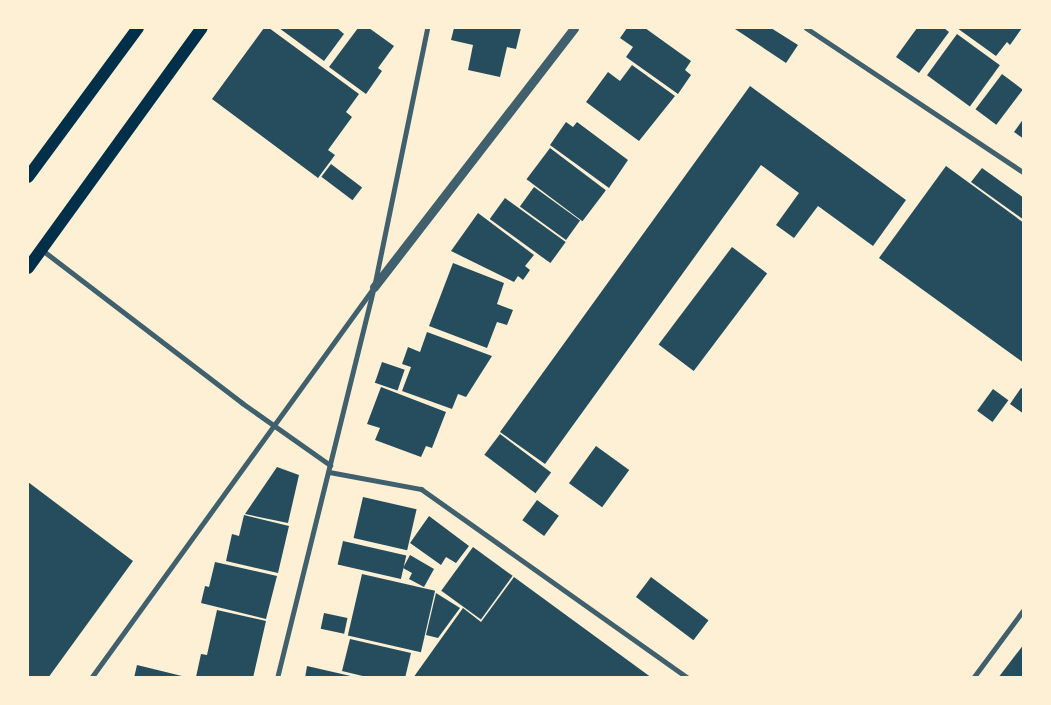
<!DOCTYPE html>
<html>
<head>
<meta charset="utf-8">
<style>
	body { margin:0 }
	#map { position:relative; width:1051px; height:705px; overflow:hidden; background:#fdf0d5; font-family:"IBM Plex Serif",serif }
	div>[style] { position:absolute }
	[style*='--x'] { left:calc(var(--x)*1px); top:calc(var(--y)*1px); width:calc(var(--w)*1px); rotate:calc(var(--a)*1deg) }
	.building>* { inset:0; background:#264d5e; transform-origin:0 0 }
	.minor>* { height:5px; margin:-2.5px; padding:0 2.5px; transform-origin:2.5px; border-radius:2.5px; background:#3f606c }
	.tertiary>* { height:9px; margin:-4.5px; padding:0 4.5px; transform-origin:4.5px; border-radius:4.5px; background:#3f606c }
	.primary>* { height:12px; margin:-6px; padding:0 6px; transform-origin:6px; border-radius:6px; background:#003049 }
	span { translate:-50% -50%; white-space:nowrap; text-align:center; line-height:1.15; -webkit-text-stroke:4px #fdf0d5; paint-order:stroke }
	.frame { position:absolute; inset:0; border:29px solid #fdf0d5; pointer-events:none }
</style>
</head>
<body>
<div id="map">
	<div class="building">
		<i style="clip-path:polygon(264px 28px,269px 28px,359px 94px,346px 112px,352px 117px,328px 150px,335px 155px,318px 178px,212px 99px)"></i>
		<i style="clip-path:polygon(279px 28px,337px 28px,344px 34px,324px 61px)"></i>
		<i style="clip-path:polygon(358px 28px,369px 28px,394px 46px,378px 68px,382px 71px,366px 94px,329px 67px)"></i>
		<i style="clip-path:polygon(454px 28px,521px 28px,516px 49px,507px 47px,500px 77px,468px 70px,473px 45px,451px 40px)"></i>
		<i style="clip-path:polygon(627px 28px,645px 28px,691px 61px,685px 70px,691px 75px,678px 94px,626px 57px,633px 47px,620px 38px)"></i>
		<i style="clip-path:polygon(736px 28px,771px 28px,798px 45px,786px 63px,735px 29px)"></i>
		<i style="clip-path:polygon(917px 28px,944px 28px,949px 32px,919px 73px,896px 57px)"></i>
		<i style="clip-path:polygon(957px 28px,1022px 28px,1010px 45px,1007px 42px,996px 56px)"></i>
		<i style="left:957px;top:34px;width:53px;height:51px;rotate:36deg"></i>
		<i style="clip-path:polygon(632px 65px,675px 96px,639px 141px,586px 102px,608px 72px,620px 81px)"></i>
		<i style="left:1002px;top:74px;width:26px;height:44px;rotate:37deg"></i>
		<i style="clip-path:polygon(750px 86px,906px 200px,873px 246px,818px 206px,794px 238px,776px 225px,799px 193px,761px 165px,545px 464px,500px 432px)"></i>
		<i style="clip-path:polygon(1024px 118px,1024px 139px,1014px 132px)"></i>
		<i style="clip-path:polygon(566px 122px,573px 127px,577px 122px,628px 160px,609px 188px,550px 145px)"></i>
		<i style="left:550px;top:148px;width:70px;height:39px;rotate:37deg"></i>
		<i style="left:331px;top:164px;width:39px;height:16px;rotate:37deg"></i>
		<i style="clip-path:polygon(946px 166px,1024px 223px,1024px 363px,879px 258px)"></i>
		<i style="clip-path:polygon(982px 168px,1024px 198px,1024px 220px,971px 182px)"></i>
		<i style="left:534px;top:187px;width:57px;height:24px;rotate:36deg"></i>
		<i style="left:505px;top:198px;width:75px;height:26px;rotate:36deg"></i>
		<i style="clip-path:polygon(478px 213px,534px 255px,525px 266px,530px 270px,523px 280px,518px 276px,514px 282px,451px 251px)"></i>
		<i style="left:732px;top:247px;width:44px;height:122px;rotate:37deg"></i>
		<i style="clip-path:polygon(453px 263px,504px 283px,497px 304px,513px 310px,507px 325px,497px 322px,487px 348px,429px 326px)"></i>
		<i style="clip-path:polygon(427px 332px,492px 356px,466px 397px,458px 394px,452px 409px,402px 391px,411px 367px,402px 364px,408px 347px,420px 352px)"></i>
		<i style="left:382px;top:362px;width:24px;height:22px;rotate:19deg"></i>
		<i style="clip-path:polygon(381px 387px,446px 412px,432px 448px,426px 446px,421px 457px,375px 440px,380px 428px,367px 424px)"></i>
		<i style="clip-path:polygon(1021px 388px,1024px 390px,1024px 414px,1010px 404px)"></i>
		<i style="left:993px;top:389px;width:19px;height:27px;rotate:36deg"></i>
		<i style="left:500px;top:434px;width:64px;height:26px;rotate:37deg"></i>
		<i style="left:596px;top:446px;width:41px;height:46px;rotate:36deg"></i>
		<i style="clip-path:polygon(277px 467px,299px 475px,288px 523px,245px 514px)"></i>
		<i style="clip-path:polygon(28px 482px,133px 561px,48px 678px,28px 678px)"></i>
		<i style="left:363px;top:497px;width:55px;height:42px;rotate:13deg"></i>
		<i style="left:537px;top:500px;width:27px;height:25px;rotate:36deg"></i>
		<i style="clip-path:polygon(244px 515px,289px 526px,278px 573px,226px 561px,232px 534px,239px 536px)"></i>
		<i style="clip-path:polygon(429px 516px,469px 546px,456px 563px,446px 557px,441px 565px,410px 543px)"></i>
		<i style="left:343px;top:541px;width:65px;height:24px;rotate:13deg"></i>
		<i style="left:473px;top:547px;width:49px;height:54px;rotate:36deg"></i>
		<i style="clip-path:polygon(410px 555px,434px 569px,424px 587px,409px 579px,412px 573px,403px 568px)"></i>
		<i style="clip-path:polygon(215px 562px,277px 576px,266px 619px,201px 603px,205px 586px,209px 587px)"></i>
		<i style="left:362px;top:574px;width:75px;height:63px;rotate:13deg"></i>
		<i style="clip-path:polygon(514px 577px,652px 678px,413px 678px,463px 608px,481px 622px)"></i>
		<i style="left:651px;top:577px;width:72px;height:25px;rotate:37deg"></i>
		<i style="clip-path:polygon(436px 593px,460px 608px,438px 638px,426px 635px)"></i>
		<i style="clip-path:polygon(217px 610px,266px 621px,253px 678px,196px 677px,201px 654px,207px 655px)"></i>
		<i style="left:324px;top:613px;width:24px;height:16px;rotate:12deg"></i>
		<i style="clip-path:polygon(350px 639px,411px 653px,405px 678px,371px 678px,342px 671px)"></i>
		<i style="clip-path:polygon(1024px 644px,1024px 678px,998px 678px)"></i>
		<i style="clip-path:polygon(137px 665px,186px 677px,186px 678px,134px 678px)"></i>
		<i style="clip-path:polygon(307px 666px,355px 677px,355px 678px,305px 678px)"></i>
	</div>
	<div class="minor">
		<i style="--x:806;--y:28;--w:262;--a:33.6"></i>
		<i style="--x:42;--y:250;--w:252;--a:37.4"></i>
		<i style="--x:242;--y:403;--w:108;--a:35.2"></i>
		<i style="--x:329;--y:472;--w:94;--a:10.5"></i>
		<i style="--x:421;--y:489;--w:327;--a:35.3"></i>
		<i style="--x:91;--y:678;--w:480;--a:-54.1"></i>
		<i style="--x:277;--y:678;--w:403;--a:-76.1"></i>
		<i style="--x:374;--y:287;--w:264;--a:-78.4"></i>
		<i style="--x:973;--y:678;--w:86;--a:-53.5"></i>
	</div>
	<div class="tertiary">
		<i style="--x:374;--y:287;--w:327;--a:-52.3"></i>
	</div>
	<div class="primary">
		<i style="--x:28;--y:177;--w:185;--a:-53.6"></i>
		<i style="--x:28;--y:268;--w:296;--a:-54.1"></i>
	</div>
	<div class="frame"></div>
</div>
</body>
</html>
